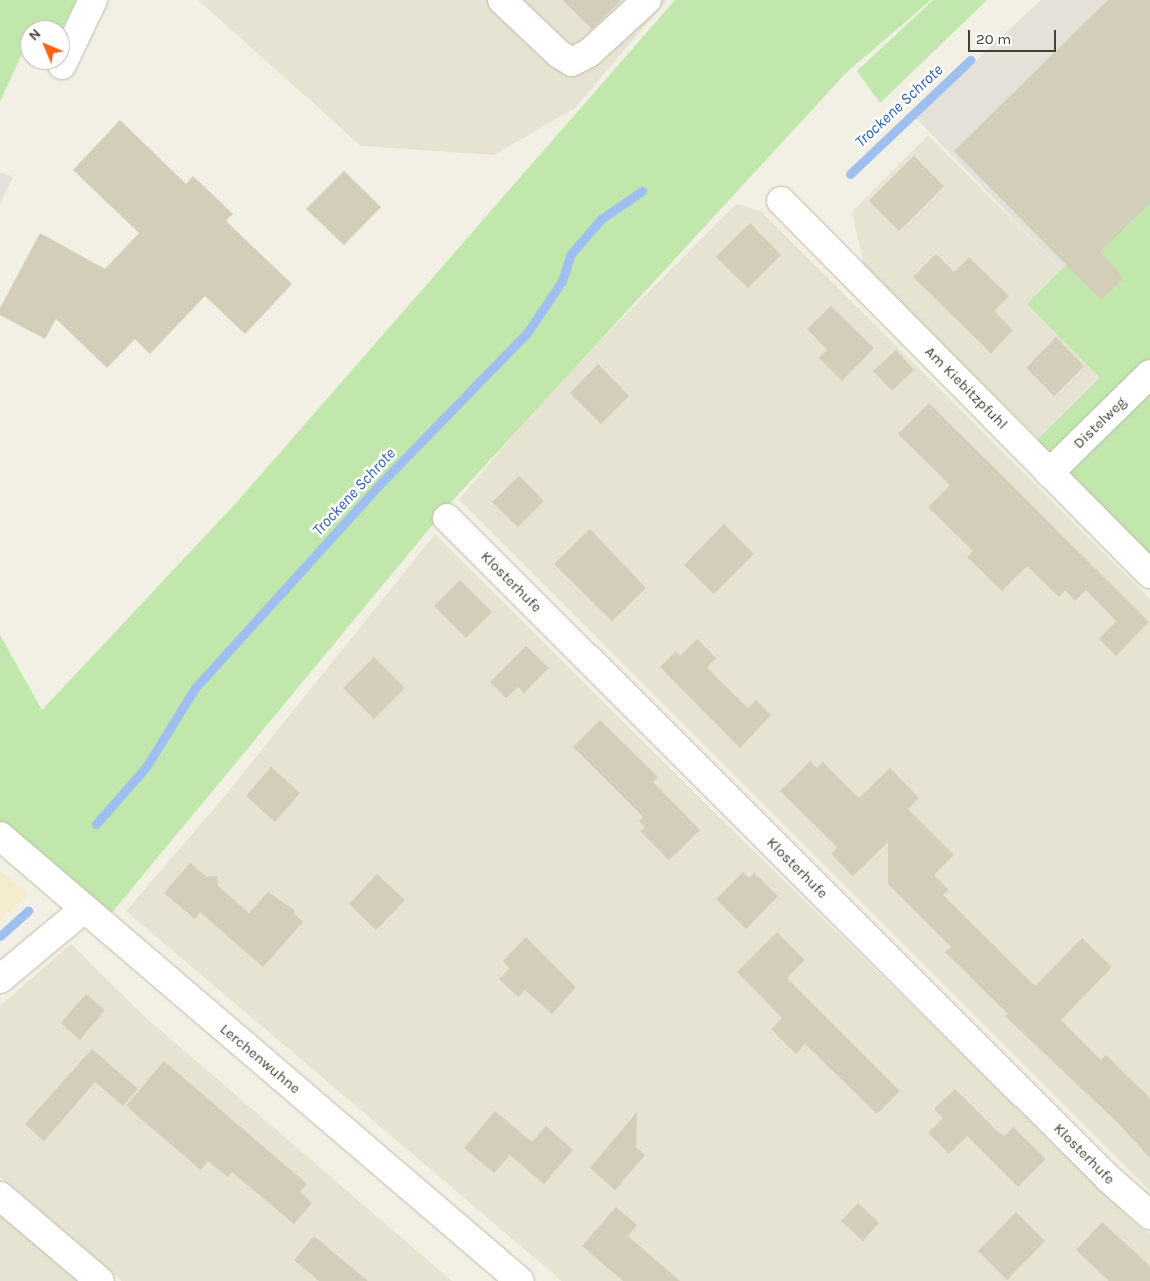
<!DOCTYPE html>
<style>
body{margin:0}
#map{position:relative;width:1150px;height:1281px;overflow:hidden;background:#f2f0e4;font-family:Karla,sans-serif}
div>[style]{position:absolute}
.residential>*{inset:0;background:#e6e3d2}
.commercial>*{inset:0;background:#f5ecce}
.industrial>*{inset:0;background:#e4e1d9}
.green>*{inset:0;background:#c1e7ac}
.parking>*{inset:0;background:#e2e1dc}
.stream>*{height:9px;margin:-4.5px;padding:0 4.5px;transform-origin:4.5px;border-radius:4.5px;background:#9fbff0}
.building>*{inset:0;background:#d3ceb9}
.roads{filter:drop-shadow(0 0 1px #bdbaa7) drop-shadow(0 0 1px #bdbaa7)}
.minor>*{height:28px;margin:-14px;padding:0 14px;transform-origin:14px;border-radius:14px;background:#fff}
span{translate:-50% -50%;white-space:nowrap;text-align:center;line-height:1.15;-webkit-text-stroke:5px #fff;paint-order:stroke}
.street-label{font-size:15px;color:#444134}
.water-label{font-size:16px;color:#2e60af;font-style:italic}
.north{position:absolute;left:20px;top:20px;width:50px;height:50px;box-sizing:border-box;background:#fff;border:1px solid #b4b3ae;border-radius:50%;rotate:315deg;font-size:14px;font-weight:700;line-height:20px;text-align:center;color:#444134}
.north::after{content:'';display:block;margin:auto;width:18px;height:22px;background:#fa6213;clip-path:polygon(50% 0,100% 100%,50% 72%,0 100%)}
.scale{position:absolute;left:968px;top:30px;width:88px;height:22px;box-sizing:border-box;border:2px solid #444134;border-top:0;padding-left:6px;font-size:15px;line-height:18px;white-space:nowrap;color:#444134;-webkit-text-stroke:4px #fff;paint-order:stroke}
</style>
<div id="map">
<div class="residential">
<i style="clip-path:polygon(198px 0,667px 0,575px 108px,494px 155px,361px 146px)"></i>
<i style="clip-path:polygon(928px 135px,1073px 281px,1122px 378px,1049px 449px,865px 270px,852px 212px)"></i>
<i style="clip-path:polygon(736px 204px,761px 211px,1150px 599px,1150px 1191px,459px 500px,548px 393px)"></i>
<i style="clip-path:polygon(435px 534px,718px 816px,1139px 1227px,1150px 1234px,1150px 1281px,562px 1281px,126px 911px,224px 797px)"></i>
<i style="clip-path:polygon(71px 944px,146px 1018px,452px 1281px,122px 1281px,0 1177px,0 1006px)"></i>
<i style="clip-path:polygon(0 1211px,81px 1281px,0 1281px)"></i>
</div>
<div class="commercial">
<i style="clip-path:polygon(0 871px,29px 894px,0 920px)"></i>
</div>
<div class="industrial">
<i style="clip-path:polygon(1041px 0,1150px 0,1073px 281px,915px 117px)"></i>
</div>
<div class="green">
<i style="clip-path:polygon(0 0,76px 0,60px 33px,60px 30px,30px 30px,30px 44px,27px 43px,0 102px)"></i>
<i style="clip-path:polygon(675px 0,931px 0,846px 73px,454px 499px,110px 915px,0 822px,0 635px,42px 710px,236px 503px)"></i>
<i style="clip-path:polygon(933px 0,987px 0,880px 103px,857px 71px)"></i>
<i style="clip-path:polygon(1150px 183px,1150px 576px,1027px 450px,1100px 378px,1027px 304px)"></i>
</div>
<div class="parking">
<i style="clip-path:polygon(0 172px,13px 177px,0 204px)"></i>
</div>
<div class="stream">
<i style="left:850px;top:174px;width:166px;rotate:-43.5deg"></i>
<i style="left:96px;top:824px;width:76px;rotate:-48.7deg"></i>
<i style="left:146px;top:767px;width:93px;rotate:-58.2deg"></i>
<i style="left:195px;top:688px;width:274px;rotate:-47.8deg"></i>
<i style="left:379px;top:485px;width:212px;rotate:-45.8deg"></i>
<i style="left:527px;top:333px;width:63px;rotate:-56.1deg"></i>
<i style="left:562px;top:281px;width:28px;rotate:-72deg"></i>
<i style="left:571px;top:254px;width:46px;rotate:-49.4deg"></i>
<i style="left:601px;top:219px;width:50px;rotate:-34.3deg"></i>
<i style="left:0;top:936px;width:38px;rotate:-42deg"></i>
</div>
<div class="building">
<i style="clip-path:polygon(562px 0,621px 0,592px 29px)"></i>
<i style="clip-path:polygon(1108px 0,1150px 0,1150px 203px,1100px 252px,1124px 278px,1101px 300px,954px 151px)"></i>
<i style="clip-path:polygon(120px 120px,186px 184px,193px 176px,233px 214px,226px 221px,292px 284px,245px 334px,205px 296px,150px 354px,135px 339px,107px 368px,56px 319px,45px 339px,0 315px,0 308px,40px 233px,105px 269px,139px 233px,73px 170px)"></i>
<i style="clip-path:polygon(914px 156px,944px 186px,899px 231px,869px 201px)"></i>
<i style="clip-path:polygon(344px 171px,381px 207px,344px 245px,306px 209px)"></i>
<i style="clip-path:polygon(750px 223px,781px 255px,748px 288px,716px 257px)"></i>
<i style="clip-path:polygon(936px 254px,954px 272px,969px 257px,1009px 296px,994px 311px,1013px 330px,991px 353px,913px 277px)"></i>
<i style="clip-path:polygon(831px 306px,874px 348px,842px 381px,819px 358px,827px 350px,807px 329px)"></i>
<i style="clip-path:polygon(1056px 337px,1084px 366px,1054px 396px,1026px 368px)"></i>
<i style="clip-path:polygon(896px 350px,914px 370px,892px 391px,873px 371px)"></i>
<i style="clip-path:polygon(598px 364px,629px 396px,601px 424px,570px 393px)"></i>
<i style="clip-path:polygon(929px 403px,1149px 622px,1116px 656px,1099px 639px,1116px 621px,1086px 590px,1075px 601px,1065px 590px,1059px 597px,1027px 566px,1002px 591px,967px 557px,973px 551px,928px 507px,950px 485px,898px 434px)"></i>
<i style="clip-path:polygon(519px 476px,544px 501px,518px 527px,492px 502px)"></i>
<i style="clip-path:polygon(724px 524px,754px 554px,714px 594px,684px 565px)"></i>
<i style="clip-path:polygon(590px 529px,646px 588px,612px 621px,554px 564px)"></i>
<i style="clip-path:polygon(460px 580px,492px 612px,466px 638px,434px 606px)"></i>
<i style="clip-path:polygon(697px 639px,716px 658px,707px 668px,748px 708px,756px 700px,771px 715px,740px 748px,660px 667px,676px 651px,680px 656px)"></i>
<i style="clip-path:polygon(526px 646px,549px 668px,524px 693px,518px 687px,506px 698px,490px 682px)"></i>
<i style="clip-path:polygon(374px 657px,405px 688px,374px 719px,343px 688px)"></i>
<i style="clip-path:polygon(600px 720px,658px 777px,653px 782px,700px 830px,669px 860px,640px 831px,645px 827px,639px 821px,643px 817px,573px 747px)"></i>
<i style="clip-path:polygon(810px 761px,817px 768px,823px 762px,859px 798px,890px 768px,919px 798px,908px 809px,954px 855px,934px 875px,949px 890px,943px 895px,1035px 986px,1082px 938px,1112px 967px,1061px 1020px,1101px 1060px,1106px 1055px,1150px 1098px,1150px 1158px,1119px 1124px,1005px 1016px,1008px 1014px,945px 952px,951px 947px,888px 884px,888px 842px,853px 876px,831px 854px,837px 847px,780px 791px)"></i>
<i style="clip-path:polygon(271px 767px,300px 793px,275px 822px,246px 796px)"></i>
<i style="clip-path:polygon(190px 863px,207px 877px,217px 876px,218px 886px,249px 913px,268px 892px,294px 910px,294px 914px,303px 922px,263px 967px,200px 912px,195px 919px,164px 893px)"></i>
<i style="clip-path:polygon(743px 872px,749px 878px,754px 873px,778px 896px,746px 929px,716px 899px)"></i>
<i style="clip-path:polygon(377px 874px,405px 900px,376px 930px,349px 904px)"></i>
<i style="clip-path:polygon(777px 932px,805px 960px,787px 978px,900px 1091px,877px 1114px,805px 1044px,796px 1054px,771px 1029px,782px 1018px,737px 972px)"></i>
<i style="clip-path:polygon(526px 937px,576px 987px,552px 1014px,525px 990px,518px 997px,499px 979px,510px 968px,503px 961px)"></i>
<i style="clip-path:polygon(86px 994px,105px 1010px,80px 1040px,61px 1023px)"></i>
<i style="clip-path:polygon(92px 1049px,138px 1089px,123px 1106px,95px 1082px,44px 1141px,25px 1124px)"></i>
<i style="clip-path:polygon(164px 1061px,307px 1184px,300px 1192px,312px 1203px,294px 1224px,232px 1172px,228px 1177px,208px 1161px,201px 1170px,126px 1106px)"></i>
<i style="clip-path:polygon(955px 1089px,996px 1130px,1004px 1136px,1013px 1127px,1046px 1159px,1018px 1187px,967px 1136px,949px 1154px,928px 1133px,943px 1118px,934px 1109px)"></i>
<i style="clip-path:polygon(495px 1111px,532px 1142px,546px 1126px,573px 1150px,544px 1184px,510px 1155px,494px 1173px,464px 1148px)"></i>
<i style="clip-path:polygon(637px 1112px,636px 1147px,645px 1155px,615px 1190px,590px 1168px)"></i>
<i style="clip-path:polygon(858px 1203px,879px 1223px,863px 1241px,841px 1221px)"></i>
<i style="clip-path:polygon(616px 1207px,637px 1225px,628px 1236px,680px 1281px,623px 1281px,582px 1246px)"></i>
<i style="clip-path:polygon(1016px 1212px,1045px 1241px,1007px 1280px,978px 1251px)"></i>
<i style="clip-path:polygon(1102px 1222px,1150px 1266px,1150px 1281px,1109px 1281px,1076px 1250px)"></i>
<i style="clip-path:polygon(314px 1236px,368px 1281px,319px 1281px,294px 1260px)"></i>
</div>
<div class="roads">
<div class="minor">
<i style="left:502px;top:0;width:79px;rotate:43.5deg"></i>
<i style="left:559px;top:54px;width:15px;rotate:32deg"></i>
<i style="left:572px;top:62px;width:19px;rotate:-28deg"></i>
<i style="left:589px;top:53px;width:79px;rotate:-42.4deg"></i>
<i style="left:62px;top:65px;width:72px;rotate:-64.5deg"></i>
<i style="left:781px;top:201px;width:525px;rotate:45.31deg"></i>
<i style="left:1049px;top:473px;width:141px;rotate:-44.4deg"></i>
<i style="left:447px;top:518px;width:936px;rotate:44.96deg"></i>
<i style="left:1109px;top:1179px;width:55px;rotate:41.3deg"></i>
<i style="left:0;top:836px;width:684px;rotate:40.56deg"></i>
<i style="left:0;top:979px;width:109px;rotate:-39.8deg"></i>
<i style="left:0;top:1196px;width:131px;rotate:40.4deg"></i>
</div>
</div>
<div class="street-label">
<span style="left:966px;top:388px;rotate:45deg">Am Kiebitzpfuhl</span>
<span style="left:1100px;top:423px;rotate:-44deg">Distelweg</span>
<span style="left:511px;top:582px;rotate:45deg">Klosterhufe</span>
<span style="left:797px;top:868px;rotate:45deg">Klosterhufe</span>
<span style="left:260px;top:1059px;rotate:40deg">Lerchenwuhne</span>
<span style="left:1084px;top:1154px;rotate:45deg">Klosterhufe</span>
</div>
<div class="water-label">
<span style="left:899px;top:106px;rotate:-43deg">Trockene Schrote</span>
<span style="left:354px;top:492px;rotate:-47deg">Trockene Schrote</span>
</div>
<div class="north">N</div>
<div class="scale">20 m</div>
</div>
